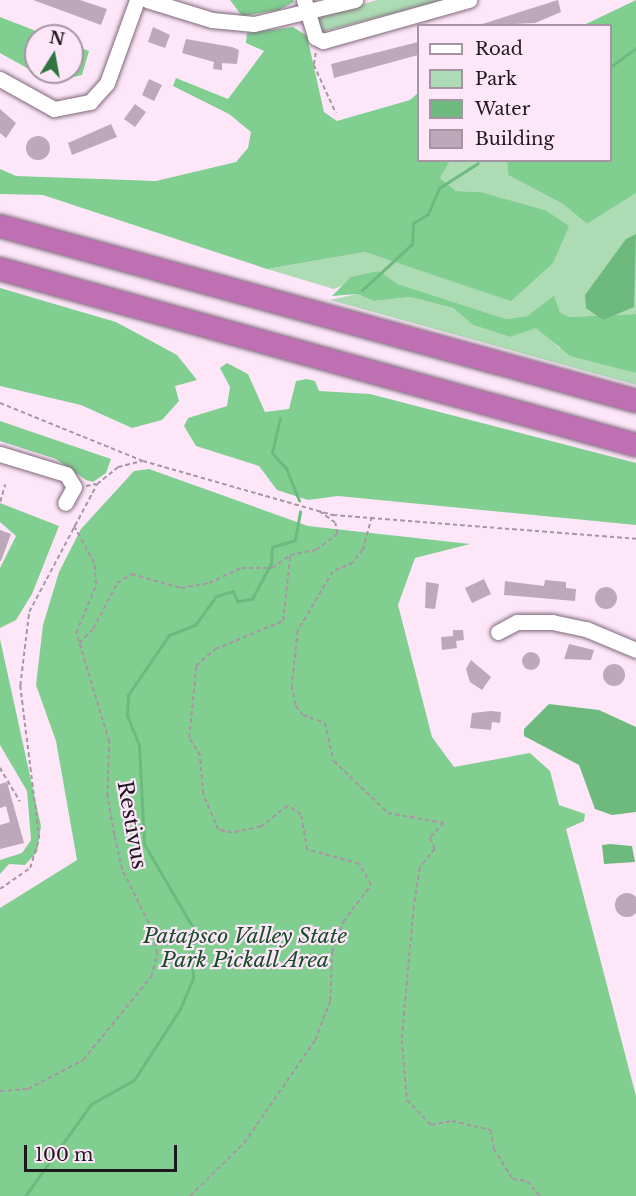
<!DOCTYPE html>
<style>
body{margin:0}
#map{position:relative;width:636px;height:1196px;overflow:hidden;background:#fee6f9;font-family:"Libre Baskerville",serif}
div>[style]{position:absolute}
.green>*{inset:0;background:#addbb4}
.forest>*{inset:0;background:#81ce91}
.water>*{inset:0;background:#6eba7e}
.stream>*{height:3px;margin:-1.5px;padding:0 1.5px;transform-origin:1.5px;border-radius:1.5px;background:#6eba7e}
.building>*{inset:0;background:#bda7b8}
.round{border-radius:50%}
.path>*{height:1.5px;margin-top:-0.75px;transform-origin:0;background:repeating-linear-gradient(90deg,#a795a4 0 4.5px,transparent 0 7.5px)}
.roads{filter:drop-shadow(0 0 2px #7c6879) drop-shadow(0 0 2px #7c6879)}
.minor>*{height:15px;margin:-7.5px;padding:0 7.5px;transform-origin:7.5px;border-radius:7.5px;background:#fff}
.highway>*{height:22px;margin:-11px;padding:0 11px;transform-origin:11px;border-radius:11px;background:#be70b3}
span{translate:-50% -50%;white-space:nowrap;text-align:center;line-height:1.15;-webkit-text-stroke:4.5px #fee6f9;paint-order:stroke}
.street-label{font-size:21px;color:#20181f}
.park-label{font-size:21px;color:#174e27;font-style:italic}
.legend{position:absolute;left:417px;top:24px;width:195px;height:138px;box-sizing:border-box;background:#fee6f9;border:2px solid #a594a2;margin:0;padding:8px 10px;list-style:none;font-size:18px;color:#20181f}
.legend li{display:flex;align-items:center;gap:12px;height:30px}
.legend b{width:30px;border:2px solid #a594a2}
.north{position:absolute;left:24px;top:24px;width:60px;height:60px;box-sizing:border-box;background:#fee6f9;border:2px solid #a594a2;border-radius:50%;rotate:11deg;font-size:16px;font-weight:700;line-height:24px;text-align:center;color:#20181f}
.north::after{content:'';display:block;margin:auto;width:21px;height:27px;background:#307643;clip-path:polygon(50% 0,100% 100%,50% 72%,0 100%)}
.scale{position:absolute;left:24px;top:1145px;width:153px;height:27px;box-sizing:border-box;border:3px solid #20181f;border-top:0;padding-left:8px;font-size:18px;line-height:21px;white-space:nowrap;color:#20181f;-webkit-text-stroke:4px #fee6f9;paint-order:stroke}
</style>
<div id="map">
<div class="green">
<i style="clip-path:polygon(377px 0,444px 0,321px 32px,317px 22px,323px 16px)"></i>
<i style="clip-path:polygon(450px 161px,507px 161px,508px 175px,563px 204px,587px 224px,636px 193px,636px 314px,569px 317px,560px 312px,554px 297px,527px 316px,506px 319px,398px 284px,379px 271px,334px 289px,267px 269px,365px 252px,511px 300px,545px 210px,481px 192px,456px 191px,440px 178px)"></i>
<i style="clip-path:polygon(357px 294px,374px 301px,410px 297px,453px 308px,473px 325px,510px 337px,537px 327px,559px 348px,636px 373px,636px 385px,330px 300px)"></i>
</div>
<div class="forest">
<i style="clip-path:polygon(230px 0,293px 0,294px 2px,279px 10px,242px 16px)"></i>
<i style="clip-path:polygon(636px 0,636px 193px,587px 224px,563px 204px,508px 175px,507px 161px,610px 160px,610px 26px,584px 25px)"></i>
<i style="clip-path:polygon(0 17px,49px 36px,36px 36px,36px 72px,72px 72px,72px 45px,89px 51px,82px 75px,52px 82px,0 53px)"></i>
<i style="clip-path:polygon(293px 27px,307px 36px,324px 112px,337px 121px,410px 100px,418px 93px,418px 160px,450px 161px,440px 178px,456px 191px,481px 192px,545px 210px,569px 226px,553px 263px,511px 301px,365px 252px,267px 269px,43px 195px,0 194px,0 169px,16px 176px,156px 181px,236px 162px,248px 148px,251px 132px,229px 114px,173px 86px,176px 78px,228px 99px,264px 51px,246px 43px,247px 33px)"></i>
<i style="clip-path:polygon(379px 271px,398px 284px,506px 319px,527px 316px,554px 296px,560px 312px,569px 317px,636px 314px,636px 373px,570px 356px,536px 328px,510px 337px,473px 325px,453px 308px,410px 297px,374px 301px,357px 294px,332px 296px,351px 277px)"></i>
<i style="clip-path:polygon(0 288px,116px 322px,177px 355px,197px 380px,175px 386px,179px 401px,162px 420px,132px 428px,81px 405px,0 386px)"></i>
<i style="clip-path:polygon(227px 363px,248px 374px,265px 412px,289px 409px,296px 381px,307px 379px,315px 381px,319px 391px,370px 394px,636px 463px,636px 525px,338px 496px,308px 500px,277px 490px,259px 466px,196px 446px,184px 426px,188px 418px,227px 406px,230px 387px,220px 368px)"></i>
<i style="clip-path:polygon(0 421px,111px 459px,106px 473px,93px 482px,86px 480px,56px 459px,0 441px)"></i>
<i style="clip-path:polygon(149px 469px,308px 526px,470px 544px,415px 558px,398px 605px,432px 737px,454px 767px,530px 753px,550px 771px,559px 805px,585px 814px,584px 821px,566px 829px,636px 1096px,636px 1196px,0 1196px,0 908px,77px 860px,56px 741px,36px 685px,43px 625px,59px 572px,81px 529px,134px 471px)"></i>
<i style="clip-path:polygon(0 503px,59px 526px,32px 594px,16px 620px,0 628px,0 568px,16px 536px,0 522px)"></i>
<i style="clip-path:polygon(0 639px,41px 826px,37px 852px,25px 865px,9px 864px,0 874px,0 860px,22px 853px,31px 840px,27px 791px,0 745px)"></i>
</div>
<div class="water">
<i style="clip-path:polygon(636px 234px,634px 307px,603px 320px,586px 308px,585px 295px,626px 239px)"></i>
<i style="clip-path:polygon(549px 704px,599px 710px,636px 727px,636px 812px,612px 815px,595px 809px,579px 765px,524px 736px,524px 729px)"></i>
<i style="clip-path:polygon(610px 844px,632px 846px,635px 862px,604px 864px,602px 845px)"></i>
</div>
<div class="stream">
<i style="left:610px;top:67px;width:32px;rotate:-36deg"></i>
<i style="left:362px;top:290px;width:68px;rotate:-42.6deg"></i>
<i style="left:412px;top:244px;width:21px;rotate:-87deg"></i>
<i style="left:413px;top:223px;width:17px;rotate:-31deg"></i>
<i style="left:428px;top:214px;width:28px;rotate:-67deg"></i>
<i style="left:439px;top:188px;width:46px;rotate:-32.7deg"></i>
<i style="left:280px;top:418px;width:36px;rotate:103deg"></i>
<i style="left:272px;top:453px;width:21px;rotate:47deg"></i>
<i style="left:286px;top:468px;width:35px;rotate:68deg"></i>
<i style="left:25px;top:1196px;width:113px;rotate:-54.3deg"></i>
<i style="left:91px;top:1104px;width:49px;rotate:-29.2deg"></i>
<i style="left:134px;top:1080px;width:85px;rotate:-57.1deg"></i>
<i style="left:180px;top:1009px;width:34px;rotate:-67deg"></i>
<i style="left:193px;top:978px;width:52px;rotate:-91.1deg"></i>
<i style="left:192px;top:926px;width:95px;rotate:-120.3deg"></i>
<i style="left:144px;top:844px;width:99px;rotate:-92.9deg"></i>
<i style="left:139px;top:745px;width:31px;rotate:-112deg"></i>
<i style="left:127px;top:716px;width:21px;rotate:-87deg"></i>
<i style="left:128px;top:695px;width:73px;rotate:-55.7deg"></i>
<i style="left:169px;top:635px;width:28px;rotate:-21deg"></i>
<i style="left:195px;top:625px;width:36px;rotate:-54deg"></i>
<i style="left:216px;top:596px;width:18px;rotate:-16deg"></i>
<i style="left:233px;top:591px;width:11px;rotate:68deg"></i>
<i style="left:237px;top:601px;width:15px;rotate:-8deg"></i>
<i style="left:252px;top:599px;width:40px;rotate:-62deg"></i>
<i style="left:271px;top:564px;width:17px;rotate:-87deg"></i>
<i style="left:272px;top:547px;width:24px;rotate:-17deg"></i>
<i style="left:295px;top:540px;width:29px;rotate:-80deg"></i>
</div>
<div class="building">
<i style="clip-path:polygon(33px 0,80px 0,107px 9px,101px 25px)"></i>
<i style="clip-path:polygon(558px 0,561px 12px,535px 23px,476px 26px)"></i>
<i style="clip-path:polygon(153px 27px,170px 35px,165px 48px,148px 42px)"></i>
<i style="clip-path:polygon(186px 39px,232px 47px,239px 50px,237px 64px,222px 63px,222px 70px,213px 69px,214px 62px,182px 53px)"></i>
<i style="clip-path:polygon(418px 42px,418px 55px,334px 78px,331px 64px)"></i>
<i style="clip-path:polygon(149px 79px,162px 85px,154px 101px,142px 95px)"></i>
<i style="clip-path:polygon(135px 104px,146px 112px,135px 127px,124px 119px)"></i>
<i style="clip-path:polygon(0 109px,16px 123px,6px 138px,0 133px)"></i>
<i style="clip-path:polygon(111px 124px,117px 137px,72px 155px,68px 143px)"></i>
<i class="round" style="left:26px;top:136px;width:24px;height:24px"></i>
<i style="clip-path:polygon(0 530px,11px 534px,1px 561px,0 561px)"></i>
<i style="clip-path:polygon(484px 579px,491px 594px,472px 603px,465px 588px)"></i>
<i style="clip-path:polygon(545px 580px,566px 582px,566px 588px,576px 589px,575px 601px,504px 595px,505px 581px,544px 586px)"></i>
<i style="clip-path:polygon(426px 582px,439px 584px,435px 609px,425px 608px)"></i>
<i class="round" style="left:595px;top:587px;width:22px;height:22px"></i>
<i style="clip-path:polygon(453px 630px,463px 630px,464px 640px,456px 641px,457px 648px,442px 650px,441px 637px,453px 636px)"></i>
<i style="clip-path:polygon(569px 644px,594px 650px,591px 660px,564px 659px)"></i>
<i class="round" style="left:522px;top:652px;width:18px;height:18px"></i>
<i style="clip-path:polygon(471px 660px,491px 677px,482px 690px,470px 682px,466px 669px)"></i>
<i class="round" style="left:603px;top:664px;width:22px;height:22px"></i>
<i style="clip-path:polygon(491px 711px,501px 712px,500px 723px,492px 722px,491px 730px,470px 728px,472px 713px)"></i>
<i style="clip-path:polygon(7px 782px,24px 843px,0 849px,0 825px,10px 822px,6px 806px,0 808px,0 784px)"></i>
<i class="round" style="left:615px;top:893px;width:24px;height:24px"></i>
</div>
<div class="path">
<i style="left:316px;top:53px;width:12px;rotate:99deg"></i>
<i style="left:314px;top:65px;width:53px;rotate:65.4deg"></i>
<i style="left:0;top:403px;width:154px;rotate:22.1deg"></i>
<i style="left:143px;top:461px;width:198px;rotate:15.9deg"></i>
<i style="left:333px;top:515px;width:304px;rotate:4.5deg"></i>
<i style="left:86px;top:486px;width:10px;rotate:-11deg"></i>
<i style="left:0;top:502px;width:18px;rotate:-74deg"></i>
<i style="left:372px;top:517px;width:34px;rotate:105deg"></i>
<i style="left:363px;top:550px;width:16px;rotate:128deg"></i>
<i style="left:353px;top:563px;width:22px;rotate:156deg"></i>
<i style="left:333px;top:572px;width:69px;rotate:120.7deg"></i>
<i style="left:298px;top:631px;width:55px;rotate:96.2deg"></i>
<i style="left:292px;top:686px;width:20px;rotate:79deg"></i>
<i style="left:296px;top:706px;width:11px;rotate:52deg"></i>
<i style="left:303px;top:715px;width:23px;rotate:20deg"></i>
<i style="left:325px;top:723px;width:39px;rotate:77deg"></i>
<i style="left:334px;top:761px;width:75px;rotate:43.9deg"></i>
<i style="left:388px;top:813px;width:57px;rotate:10.1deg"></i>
<i style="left:444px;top:823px;width:21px;rotate:133deg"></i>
<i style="left:430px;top:838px;width:12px;rotate:66deg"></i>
<i style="left:435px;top:849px;width:24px;rotate:128deg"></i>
<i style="left:420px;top:868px;width:39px;rotate:99deg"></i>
<i style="left:414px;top:907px;width:134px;rotate:95.2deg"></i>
<i style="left:402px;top:1040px;width:60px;rotate:85.2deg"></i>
<i style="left:407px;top:1100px;width:35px;rotate:46deg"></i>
<i style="left:431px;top:1125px;width:21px;rotate:-11deg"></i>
<i style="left:452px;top:1121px;width:40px;rotate:13deg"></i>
<i style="left:491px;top:1130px;width:19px;rotate:81deg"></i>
<i style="left:494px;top:1149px;width:36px;rotate:58deg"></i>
<i style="left:513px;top:1179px;width:14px;rotate:8deg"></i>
<i style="left:527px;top:1181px;width:20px;rotate:49deg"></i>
<i style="left:79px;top:643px;width:20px;rotate:-45deg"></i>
<i style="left:93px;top:629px;width:52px;rotate:-62.4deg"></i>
<i style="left:117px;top:583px;width:17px;rotate:-31deg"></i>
<i style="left:132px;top:574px;width:51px;rotate:15.9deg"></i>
<i style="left:181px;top:588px;width:28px;rotate:-10deg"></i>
<i style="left:209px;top:583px;width:35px;rotate:-25deg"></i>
<i style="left:241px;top:568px;width:31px"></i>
<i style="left:272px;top:568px;width:21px;rotate:-35deg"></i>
<i style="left:0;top:768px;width:39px;rotate:59deg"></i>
<i style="left:0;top:889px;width:37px;rotate:-35deg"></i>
<i style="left:30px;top:868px;width:30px;rotate:-73deg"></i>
<i style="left:39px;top:839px;width:154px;rotate:-97.1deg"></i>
<i style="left:20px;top:686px;width:75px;rotate:-83.1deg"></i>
<i style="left:29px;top:612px;width:145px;rotate:-62deg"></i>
<i style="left:97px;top:484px;width:27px;rotate:-39deg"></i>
<i style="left:118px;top:467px;width:25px;rotate:-14deg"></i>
<i style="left:0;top:1091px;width:28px;rotate:-4deg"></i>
<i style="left:28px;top:1089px;width:62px;rotate:-27.8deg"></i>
<i style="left:83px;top:1060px;width:107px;rotate:-50.7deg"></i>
<i style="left:151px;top:977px;width:24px;rotate:-75deg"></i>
<i style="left:157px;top:954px;width:25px;rotate:-102deg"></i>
<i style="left:152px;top:930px;width:67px;rotate:-116.6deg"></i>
<i style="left:122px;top:870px;width:36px;rotate:-103deg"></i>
<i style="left:114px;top:835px;width:39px;rotate:-100deg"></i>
<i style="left:107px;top:797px;width:55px;rotate:-87.9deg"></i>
<i style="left:109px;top:742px;width:114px;rotate:-106.8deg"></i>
<i style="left:76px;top:633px;width:52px;rotate:-67.4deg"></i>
<i style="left:96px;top:585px;width:22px;rotate:-95deg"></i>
<i style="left:94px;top:563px;width:43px;rotate:-118.9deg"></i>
<i style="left:190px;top:1196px;width:76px;rotate:-44.5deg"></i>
<i style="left:244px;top:1143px;width:125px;rotate:-55.4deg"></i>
<i style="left:315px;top:1040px;width:42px;rotate:-69deg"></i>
<i style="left:330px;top:1001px;width:49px;rotate:-87.7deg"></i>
<i style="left:332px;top:952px;width:32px;rotate:-70deg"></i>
<i style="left:343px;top:922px;width:46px;rotate:-52.9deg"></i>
<i style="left:371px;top:885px;width:24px;rotate:-120deg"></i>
<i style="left:359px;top:864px;width:54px;rotate:-164.9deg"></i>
<i style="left:307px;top:850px;width:36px;rotate:-100deg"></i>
<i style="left:301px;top:815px;width:16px;rotate:-145deg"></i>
<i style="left:288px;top:806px;width:34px;rotate:142deg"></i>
<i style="left:261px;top:827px;width:30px;rotate:168deg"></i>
<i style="left:232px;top:833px;width:14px;rotate:-168deg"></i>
<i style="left:218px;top:830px;width:39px;rotate:-113deg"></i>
<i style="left:203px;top:794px;width:38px;rotate:-95deg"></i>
<i style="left:200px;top:756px;width:21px;rotate:-121deg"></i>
<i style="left:189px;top:738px;width:72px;rotate:-84.4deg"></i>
<i style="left:196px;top:666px;width:25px;rotate:-42deg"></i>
<i style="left:215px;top:649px;width:74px;rotate:-22.4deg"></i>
<i style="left:283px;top:621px;width:66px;rotate:-83.9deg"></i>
<i style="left:290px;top:555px;width:26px;rotate:-11deg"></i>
<i style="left:316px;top:550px;width:26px;rotate:-37deg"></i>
<i style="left:337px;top:534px;width:11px;rotate:-100deg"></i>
<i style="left:335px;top:523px;width:19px;rotate:-144deg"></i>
</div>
<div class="roads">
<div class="minor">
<i style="left:147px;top:0;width:68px;rotate:17.1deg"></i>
<i style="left:212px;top:20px;width:42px;rotate:5.4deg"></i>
<i style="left:254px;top:24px;width:104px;rotate:-13.4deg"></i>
<i style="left:304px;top:0;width:39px;rotate:73deg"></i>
<i style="left:315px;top:37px;width:9px;rotate:27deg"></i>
<i style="left:323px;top:41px;width:152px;rotate:-15.7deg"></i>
<i style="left:0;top:79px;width:62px;rotate:29.1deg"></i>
<i style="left:54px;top:109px;width:37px;rotate:-11deg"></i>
<i style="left:90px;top:102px;width:25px;rotate:-48deg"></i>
<i style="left:107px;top:83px;width:88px;rotate:-70.1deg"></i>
<i style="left:0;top:454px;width:69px;rotate:16.9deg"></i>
<i style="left:66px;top:474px;width:15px;rotate:58deg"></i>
<i style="left:74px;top:487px;width:18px;rotate:119deg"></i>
<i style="left:498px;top:632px;width:21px;rotate:-28deg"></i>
<i style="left:517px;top:622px;width:35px"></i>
<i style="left:552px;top:622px;width:35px;rotate:12deg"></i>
<i style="left:586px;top:629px;width:54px;rotate:22.8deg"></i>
</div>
<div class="highway">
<i style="left:0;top:226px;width:660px;rotate:15.38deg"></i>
<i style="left:0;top:269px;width:660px;rotate:15.47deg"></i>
</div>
</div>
<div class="street-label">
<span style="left:132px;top:825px;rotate:80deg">Restivus</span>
</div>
<div class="park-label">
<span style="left:245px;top:948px">Patapsco Valley State<br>Park Pickall Area</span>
</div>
<ul class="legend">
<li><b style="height:8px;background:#fff"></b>Road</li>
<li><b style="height:16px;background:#addbb4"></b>Park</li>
<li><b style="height:16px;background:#6eba7e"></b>Water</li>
<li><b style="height:16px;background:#bda7b8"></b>Building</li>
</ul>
<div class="north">N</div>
<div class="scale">100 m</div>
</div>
